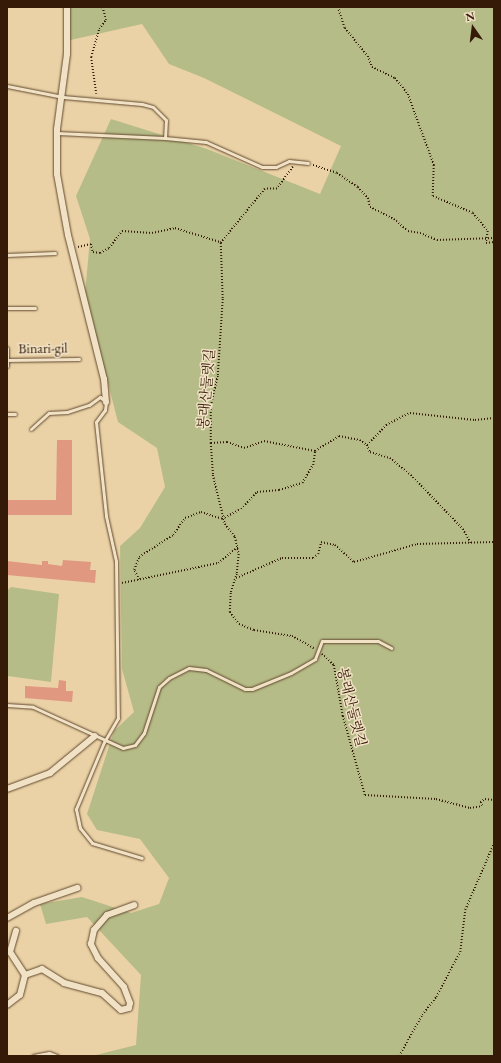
<!DOCTYPE html>
<meta charset="utf-8">
<style>
body{margin:0}
#map{position:relative;width:501px;height:1063px;overflow:hidden;background:#ead2a6;font-family:"EB Garamond","Noto Serif KR",serif}
div>[style]{position:absolute}
.green>*{inset:0;background:#b6bc87}
.building>*{inset:0;background:#e09881}
.path>*{height:1.5px;margin-top:-0.75px;transform-origin:0;background:repeating-linear-gradient(90deg,#341a07 0 1px,transparent 0 3px)}
.roads{filter:drop-shadow(0 0 1px #62482f) drop-shadow(0 0 1px #62482f)}
.service>*{height:3px;margin:-1.5px;padding:0 1.5px;transform-origin:1.5px;border-radius:1.5px;background:#f1e2c5}
.minor>*{height:6px;margin:-3px;padding:0 3px;transform-origin:3px;border-radius:3px;background:#f1e2c5}
span{translate:-50% -50%;white-space:nowrap;text-align:center;line-height:1.15;-webkit-text-stroke:3px #f1e2c5;paint-order:stroke}
.street-label{font-size:14px;color:#341a07}
.frame{position:absolute;inset:0;border:8px solid #341a07;pointer-events:none}
.north{position:absolute;left:453px;top:8px;width:40px;height:40px;-webkit-text-stroke:3px #f1e2c5;paint-order:stroke;rotate:346deg;font-size:11px;font-weight:700;line-height:16px;text-align:center;color:#341a07}
.north::after{content:'';display:block;margin:auto;width:14px;height:18px;background:#341a07;clip-path:polygon(50% 0,100% 100%,50% 72%,0 100%)}
</style>
<div id="map">
<div class="green">
<i style="clip-path:polygon(70px 7px,494px 7px,494px 1056px,92px 1056px,136px 1045px,141px 975px,87px 917px,46px 924px,40px 904px,82px 897px,131px 913px,159px 904px,169px 878px,140px 839px,97px 830px,87px 814px,114px 731px,134px 712px,122px 669px,120px 546px,140px 528px,165px 487px,157px 448px,118px 422px,103px 364px,84px 305px,90px 239px,76px 196px,111px 119px,207px 149px,320px 194px,341px 146px,204px 78px,169px 64px,142px 24px,66px 41px)"></i>
<i style="clip-path:polygon(11px 587px,59px 594px,51px 682px,8px 676px,7px 591px)"></i>
</div>
<div class="building">
<i style="clip-path:polygon(57px 440px,72px 440px,72px 515px,7px 515px,7px 500px,56px 500px)"></i>
<i style="clip-path:polygon(63px 560px,91px 562px,90px 570px,96px 570px,95px 583px,7px 575px,7px 561px,42px 565px,42px 561px,48px 561px,48px 564px,62px 566px)"></i>
<i style="clip-path:polygon(59px 680px,66px 681px,66px 691px,73px 691px,72px 702px,25px 698px,25px 686px,58px 688px)"></i>
</div>
<div class="path">
<i style="left:338px;top:7px;width:22px;rotate:72deg"></i>
<i style="left:345px;top:28px;width:36px;rotate:51deg"></i>
<i style="left:368px;top:56px;width:12px;rotate:70deg"></i>
<i style="left:372px;top:67px;width:25px;rotate:26deg"></i>
<i style="left:395px;top:78px;width:21px;rotate:51deg"></i>
<i style="left:408px;top:94px;width:76px;rotate:69.9deg"></i>
<i style="left:434px;top:165px;width:31px;rotate:92deg"></i>
<i style="left:433px;top:196px;width:43px;rotate:23deg"></i>
<i style="left:473px;top:213px;width:23px;rotate:50deg"></i>
<i style="left:488px;top:231px;width:12px;rotate:99deg"></i>
<i style="left:486px;top:243px;width:8px;rotate:-7deg"></i>
<i style="left:96px;top:94px;width:37px;rotate:-98deg"></i>
<i style="left:91px;top:57px;width:29px;rotate:-74deg"></i>
<i style="left:99px;top:29px;width:11px;rotate:-52deg"></i>
<i style="left:106px;top:20px;width:14px;rotate:-107deg"></i>
<i style="left:313px;top:165px;width:25px;rotate:18deg"></i>
<i style="left:337px;top:173px;width:25px;rotate:34deg"></i>
<i style="left:358px;top:187px;width:15px;rotate:48deg"></i>
<i style="left:368px;top:198px;width:9px;rotate:77deg"></i>
<i style="left:370px;top:207px;width:27px;rotate:27deg"></i>
<i style="left:394px;top:219px;width:18px;rotate:41deg"></i>
<i style="left:408px;top:231px;width:12px;rotate:9deg"></i>
<i style="left:420px;top:233px;width:18px;rotate:22deg"></i>
<i style="left:437px;top:240px;width:57px;rotate:-2deg"></i>
<i style="left:293px;top:167px;width:27px;rotate:126deg"></i>
<i style="left:277px;top:189px;width:12px;rotate:180deg"></i>
<i style="left:265px;top:189px;width:70px;rotate:129.2deg"></i>
<i style="left:221px;top:243px;width:56px;rotate:88deg"></i>
<i style="left:223px;top:299px;width:77px;rotate:93.7deg"></i>
<i style="left:218px;top:376px;width:31px;rotate:103deg"></i>
<i style="left:211px;top:406px;width:37px;rotate:90deg"></i>
<i style="left:211px;top:443px;width:32px;rotate:86deg"></i>
<i style="left:213px;top:475px;width:50px;rotate:76.2deg"></i>
<i style="left:225px;top:524px;width:16px;rotate:52deg"></i>
<i style="left:235px;top:537px;width:17px;rotate:77deg"></i>
<i style="left:239px;top:554px;width:20px;rotate:96deg"></i>
<i style="left:237px;top:574px;width:20px;rotate:108deg"></i>
<i style="left:231px;top:593px;width:19px;rotate:93deg"></i>
<i style="left:230px;top:612px;width:15px;rotate:53deg"></i>
<i style="left:239px;top:624px;width:16px;rotate:22deg"></i>
<i style="left:254px;top:630px;width:38px;rotate:9deg"></i>
<i style="left:292px;top:636px;width:25px;rotate:29deg"></i>
<i style="left:78px;top:247px;width:13px;rotate:-13deg"></i>
<i style="left:91px;top:244px;width:8px;rotate:76deg"></i>
<i style="left:93px;top:252px;width:7px;rotate:8deg"></i>
<i style="left:100px;top:253px;width:10px;rotate:-29deg"></i>
<i style="left:109px;top:248px;width:21px;rotate:-53deg"></i>
<i style="left:122px;top:231px;width:30px;rotate:4deg"></i>
<i style="left:152px;top:233px;width:24px;rotate:-12deg"></i>
<i style="left:175px;top:228px;width:47px;rotate:17.3deg"></i>
<i style="left:211px;top:443px;width:16px;rotate:-4deg"></i>
<i style="left:227px;top:442px;width:18px;rotate:19deg"></i>
<i style="left:244px;top:448px;width:21px;rotate:-19deg"></i>
<i style="left:264px;top:441px;width:52px;rotate:11.1deg"></i>
<i style="left:315px;top:451px;width:28px;rotate:-32deg"></i>
<i style="left:339px;top:436px;width:21px;rotate:11deg"></i>
<i style="left:360px;top:440px;width:9px;rotate:36deg"></i>
<i style="left:367px;top:445px;width:8px;rotate:67deg"></i>
<i style="left:370px;top:452px;width:21px;rotate:17deg"></i>
<i style="left:390px;top:458px;width:27px;rotate:39deg"></i>
<i style="left:411px;top:475px;width:75px;rotate:46.1deg"></i>
<i style="left:463px;top:529px;width:16px;rotate:60deg"></i>
<i style="left:367px;top:445px;width:28px;rotate:-46deg"></i>
<i style="left:386px;top:425px;width:27px;rotate:-27deg"></i>
<i style="left:410px;top:413px;width:65px;rotate:6.1deg"></i>
<i style="left:475px;top:420px;width:19px;rotate:-6deg"></i>
<i style="left:236px;top:578px;width:50px;rotate:-23.5deg"></i>
<i style="left:282px;top:558px;width:31px"></i>
<i style="left:313px;top:558px;width:6px;rotate:-39deg"></i>
<i style="left:318px;top:554px;width:12px;rotate:-76deg"></i>
<i style="left:321px;top:542px;width:14px;rotate:12deg"></i>
<i style="left:335px;top:545px;width:25px;rotate:42deg"></i>
<i style="left:354px;top:562px;width:66px;rotate:-15.9deg"></i>
<i style="left:417px;top:544px;width:77px;rotate:-1.5deg"></i>
<i style="left:139px;top:580px;width:11px;rotate:-117deg"></i>
<i style="left:134px;top:570px;width:14px;rotate:-69deg"></i>
<i style="left:139px;top:557px;width:40px;rotate:-32.9deg"></i>
<i style="left:173px;top:535px;width:21px;rotate:-55deg"></i>
<i style="left:185px;top:518px;width:17px;rotate:-21deg"></i>
<i style="left:201px;top:512px;width:22px;rotate:18deg"></i>
<i style="left:222px;top:519px;width:21px;rotate:-28deg"></i>
<i style="left:241px;top:509px;width:23px;rotate:-47deg"></i>
<i style="left:257px;top:492px;width:22px;rotate:-5deg"></i>
<i style="left:279px;top:490px;width:24px;rotate:-17deg"></i>
<i style="left:302px;top:483px;width:21px;rotate:-59deg"></i>
<i style="left:313px;top:465px;width:14px;rotate:-82deg"></i>
<i style="left:122px;top:583px;width:98px;rotate:-11.8deg"></i>
<i style="left:218px;top:563px;width:26px;rotate:-39deg"></i>
<i style="left:322px;top:654px;width:16px;rotate:43deg"></i>
<i style="left:334px;top:665px;width:52px;rotate:80deg"></i>
<i style="left:343px;top:716px;width:82px;rotate:74.4deg"></i>
<i style="left:365px;top:795px;width:71px;rotate:3.2deg"></i>
<i style="left:436px;top:799px;width:35px;rotate:15deg"></i>
<i style="left:470px;top:808px;width:12px;rotate:-9deg"></i>
<i style="left:482px;top:806px;width:4px;rotate:-117deg"></i>
<i style="left:480px;top:802px;width:6px;rotate:-31deg"></i>
<i style="left:485px;top:799px;width:9px;rotate:6deg"></i>
<i style="left:399px;top:1056px;width:47px;rotate:-60.7deg"></i>
<i style="left:422px;top:1015px;width:23px;rotate:-52deg"></i>
<i style="left:436px;top:997px;width:51px;rotate:-61.9deg"></i>
<i style="left:460px;top:952px;width:42px;rotate:-83.2deg"></i>
<i style="left:465px;top:910px;width:73px;rotate:-66.6deg"></i>
</div>
<div class="roads">
<div class="service">
<i style="left:7px;top:86px;width:57px;rotate:11.1deg"></i>
<i style="left:63px;top:97px;width:79px;rotate:5.1deg"></i>
<i style="left:142px;top:104px;width:11px;rotate:15deg"></i>
<i style="left:153px;top:107px;width:18px;rotate:45deg"></i>
<i style="left:166px;top:120px;width:18px;rotate:93deg"></i>
<i style="left:165px;top:138px;width:108px;rotate:-177.3deg"></i>
<i style="left:165px;top:138px;width:41px;rotate:5.6deg"></i>
<i style="left:206px;top:142px;width:61px;rotate:24.1deg"></i>
<i style="left:262px;top:167px;width:14px"></i>
<i style="left:276px;top:167px;width:14px;rotate:-25deg"></i>
<i style="left:289px;top:161px;width:19px;rotate:6deg"></i>
<i style="left:7px;top:255px;width:48px;rotate:-2.4deg"></i>
<i style="left:7px;top:308px;width:28px"></i>
<i style="left:7px;top:348px;width:18px;rotate:90deg"></i>
<i style="left:7px;top:360px;width:72px;rotate:-0.8deg"></i>
<i style="left:7px;top:414px;width:8px"></i>
<i style="left:31px;top:429px;width:24px;rotate:-42deg"></i>
<i style="left:49px;top:413px;width:18px;rotate:-3deg"></i>
<i style="left:67px;top:412px;width:23px;rotate:-18deg"></i>
<i style="left:89px;top:405px;width:14px;rotate:-36deg"></i>
<i style="left:100px;top:397px;width:8px;rotate:40deg"></i>
<i style="left:106px;top:402px;width:8px;rotate:97deg"></i>
<i style="left:105px;top:410px;width:15px;rotate:127deg"></i>
<i style="left:96px;top:422px;width:95px;rotate:83.9deg"></i>
<i style="left:106px;top:516px;width:46px;rotate:77.5deg"></i>
<i style="left:116px;top:561px;width:157px;rotate:89.3deg"></i>
<i style="left:118px;top:718px;width:28px;rotate:120deg"></i>
<i style="left:104px;top:742px;width:73px;rotate:112.7deg"></i>
<i style="left:76px;top:809px;width:19px;rotate:78deg"></i>
<i style="left:80px;top:828px;width:19px;rotate:51deg"></i>
<i style="left:92px;top:843px;width:52px;rotate:16.7deg"></i>
<i style="left:7px;top:705px;width:26px;rotate:4deg"></i>
<i style="left:33px;top:707px;width:99px;rotate:24.5deg"></i>
<i style="left:123px;top:748px;width:12px;rotate:-14deg"></i>
<i style="left:135px;top:745px;width:15px;rotate:-53deg"></i>
<i style="left:144px;top:733px;width:48px;rotate:-71.9deg"></i>
<i style="left:159px;top:687px;width:13px;rotate:-42deg"></i>
<i style="left:169px;top:678px;width:22px;rotate:-27deg"></i>
<i style="left:189px;top:668px;width:17px;rotate:7deg"></i>
<i style="left:206px;top:670px;width:43px;rotate:26deg"></i>
<i style="left:245px;top:689px;width:7px"></i>
<i style="left:252px;top:689px;width:42px;rotate:-22.3deg"></i>
<i style="left:291px;top:673px;width:28px;rotate:-30deg"></i>
<i style="left:315px;top:659px;width:19px;rotate:-69deg"></i>
<i style="left:322px;top:641px;width:56px"></i>
<i style="left:378px;top:641px;width:15px;rotate:28deg"></i>
<i style="left:33px;top:1056px;width:16px;rotate:-11deg"></i>
<i style="left:49px;top:1053px;width:9px;rotate:21deg"></i>
</div>
<div class="minor">
<i style="left:67px;top:7px;width:47px;rotate:90deg"></i>
<i style="left:67px;top:54px;width:76px;rotate:97.6deg"></i>
<i style="left:57px;top:129px;width:45px;rotate:90deg"></i>
<i style="left:57px;top:174px;width:62px;rotate:79.8deg"></i>
<i style="left:68px;top:235px;width:148px;rotate:76deg"></i>
<i style="left:104px;top:379px;width:23px;rotate:85deg"></i>
<i style="left:7px;top:789px;width:46px;rotate:-20.4deg"></i>
<i style="left:50px;top:773px;width:58px;rotate:-39.4deg"></i>
<i style="left:7px;top:918px;width:31px;rotate:-29deg"></i>
<i style="left:34px;top:903px;width:46px;rotate:-19.2deg"></i>
<i style="left:25px;top:975px;width:18px;rotate:-19deg"></i>
<i style="left:42px;top:969px;width:26px;rotate:32deg"></i>
<i style="left:64px;top:983px;width:39px;rotate:15deg"></i>
<i style="left:102px;top:993px;width:25px;rotate:42deg"></i>
<i style="left:121px;top:1010px;width:8px;rotate:-14deg"></i>
<i style="left:129px;top:1008px;width:5px;rotate:-79deg"></i>
<i style="left:130px;top:1003px;width:17px;rotate:-111deg"></i>
<i style="left:124px;top:987px;width:39px;rotate:-132deg"></i>
<i style="left:98px;top:958px;width:16px;rotate:-117deg"></i>
<i style="left:91px;top:944px;width:14px;rotate:-78deg"></i>
<i style="left:94px;top:930px;width:20px;rotate:-49deg"></i>
<i style="left:107px;top:915px;width:29px;rotate:-20deg"></i>
<i style="left:7px;top:1005px;width:16px;rotate:-38deg"></i>
<i style="left:20px;top:995px;width:21px;rotate:-76deg"></i>
<i style="left:25px;top:975px;width:27px;rotate:-123deg"></i>
<i style="left:10px;top:952px;width:22px;rotate:-74deg"></i>
</div>
</div>
<div class="street-label">
<span style="left:43px;top:348px;rotate:-1deg">Binari-gil</span>
<span style="left:206px;top:389px;rotate:-85deg">봉래산둘렛길</span>
<span style="left:352px;top:707px;rotate:76deg">봉래산둘렛길</span>
</div>
<div class="frame"></div>
<div class="north">N</div>
</div>
